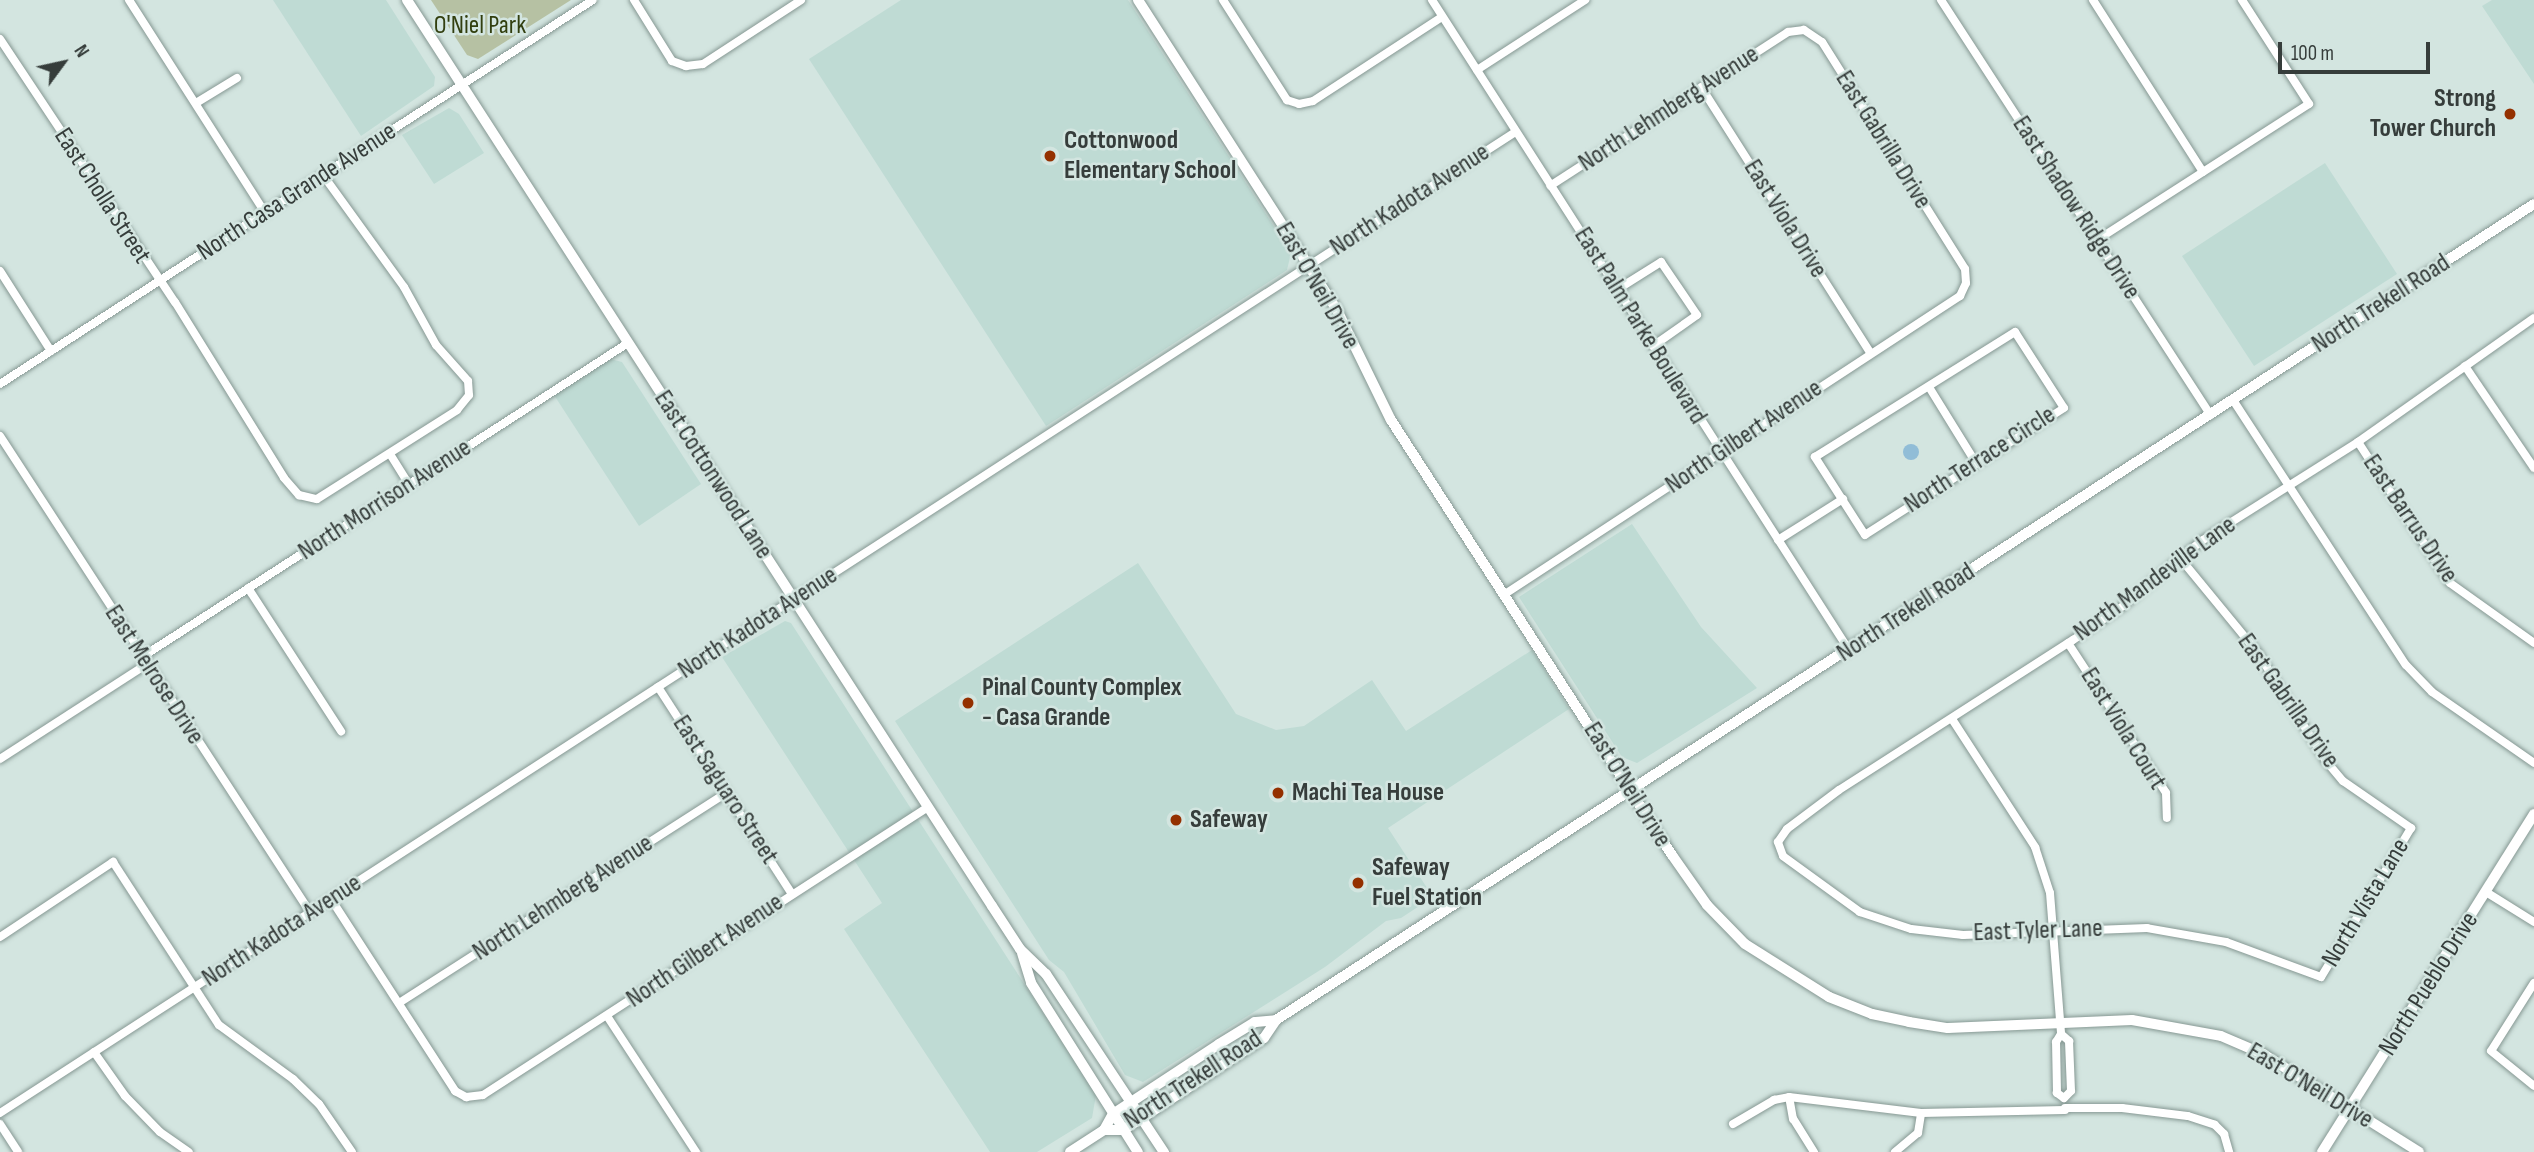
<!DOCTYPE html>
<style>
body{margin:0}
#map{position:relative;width:2534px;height:1152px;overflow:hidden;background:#d3e5e0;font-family:"Sofia Sans Condensed",sans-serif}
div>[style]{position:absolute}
.built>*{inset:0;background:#bfdbd4}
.green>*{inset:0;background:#b6c1a3}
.water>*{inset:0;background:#91bdd7}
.round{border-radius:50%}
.roads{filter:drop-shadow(0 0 2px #869893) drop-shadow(0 0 2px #869893)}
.street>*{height:8px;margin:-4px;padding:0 4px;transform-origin:4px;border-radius:4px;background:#fff}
.secondary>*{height:10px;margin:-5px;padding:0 5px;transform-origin:5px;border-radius:5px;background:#fff}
.dots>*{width:19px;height:19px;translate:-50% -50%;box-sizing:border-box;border:4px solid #d3e5e0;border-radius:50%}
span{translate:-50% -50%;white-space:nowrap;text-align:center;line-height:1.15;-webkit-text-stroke:5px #d3e5e0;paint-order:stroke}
.park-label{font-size:26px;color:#323f0f}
.poi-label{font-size:26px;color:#363d3b;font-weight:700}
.right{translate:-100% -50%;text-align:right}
.left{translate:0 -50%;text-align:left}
.street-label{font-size:26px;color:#363d3b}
.north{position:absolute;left:28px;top:28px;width:70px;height:70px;-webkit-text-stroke:5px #d3e5e0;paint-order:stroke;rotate:57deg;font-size:19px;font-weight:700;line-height:28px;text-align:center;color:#363d3b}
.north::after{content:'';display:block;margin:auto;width:24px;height:32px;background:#363d3b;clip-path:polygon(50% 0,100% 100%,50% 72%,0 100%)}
.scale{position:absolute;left:2278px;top:42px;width:152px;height:32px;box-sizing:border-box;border:4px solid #363d3b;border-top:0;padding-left:9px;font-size:21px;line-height:24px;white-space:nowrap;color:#363d3b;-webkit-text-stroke:5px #d3e5e0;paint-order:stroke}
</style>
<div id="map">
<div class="built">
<i style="clip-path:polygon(273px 0,386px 0,435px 77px,434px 86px,361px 136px)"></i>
<i style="clip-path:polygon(901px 0,1128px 0,1291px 253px,1287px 270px,1046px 426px,809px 59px)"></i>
<i style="clip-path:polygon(2492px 0,2534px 0,2534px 84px,2482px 6px)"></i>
<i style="clip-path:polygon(449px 108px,459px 114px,484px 153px,434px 184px,402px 135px)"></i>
<i style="clip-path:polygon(2325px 163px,2397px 274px,2254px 366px,2182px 256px)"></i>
<i style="clip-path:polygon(610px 359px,622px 362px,701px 484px,639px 526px,554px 395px)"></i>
<i style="clip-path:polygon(1632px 524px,1701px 627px,1757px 688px,1637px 763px,1622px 757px,1519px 597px)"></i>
<i style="clip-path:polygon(1138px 563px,1236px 714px,1276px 730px,1304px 726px,1372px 680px,1406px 731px,1532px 650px,1569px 709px,1388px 828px,1433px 897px,1401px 918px,1386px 921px,1325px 967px,1143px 1082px,1125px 1075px,1064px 972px,1049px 960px,895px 721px)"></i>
<i style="clip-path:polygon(785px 621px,791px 623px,1096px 1095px,1092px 1118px,1037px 1152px,990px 1152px,844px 929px,882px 903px,722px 657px)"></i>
</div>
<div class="green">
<i style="clip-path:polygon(431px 0,571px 0,478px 59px,467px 55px)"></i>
</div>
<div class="water">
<i class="round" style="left:1903px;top:444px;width:16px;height:16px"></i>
</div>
<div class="roads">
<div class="street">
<i style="left:129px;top:0;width:253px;rotate:57.4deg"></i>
<i style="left:634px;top:0;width:72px;rotate:58.1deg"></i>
<i style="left:672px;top:61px;width:15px;rotate:20deg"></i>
<i style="left:686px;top:66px;width:17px;rotate:-7deg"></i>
<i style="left:703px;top:64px;width:117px;rotate:-33.1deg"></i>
<i style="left:1223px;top:0;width:119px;rotate:57.4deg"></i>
<i style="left:1287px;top:100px;width:13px;rotate:18deg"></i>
<i style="left:1299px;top:104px;width:14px;rotate:-12deg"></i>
<i style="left:1313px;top:101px;width:154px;rotate:-33.1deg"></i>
<i style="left:1432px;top:0;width:772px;rotate:57.32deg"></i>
<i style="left:1941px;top:0;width:495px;rotate:57deg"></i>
<i style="left:2093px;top:0;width:204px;rotate:57.4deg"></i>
<i style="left:0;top:39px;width:316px;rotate:56.4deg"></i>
<i style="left:175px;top:302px;width:207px;rotate:58.2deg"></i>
<i style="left:284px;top:478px;width:23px;rotate:49deg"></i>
<i style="left:299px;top:495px;width:18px;rotate:13deg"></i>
<i style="left:317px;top:499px;width:166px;rotate:-32.4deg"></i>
<i style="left:457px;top:410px;width:19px;rotate:-51deg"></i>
<i style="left:469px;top:395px;width:14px;rotate:-94deg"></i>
<i style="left:468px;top:381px;width:48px;rotate:-131.6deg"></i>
<i style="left:436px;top:345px;width:66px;rotate:-118.9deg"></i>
<i style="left:404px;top:287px;width:138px;rotate:-125.9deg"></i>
<i style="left:1477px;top:70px;width:129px;rotate:-32.9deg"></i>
<i style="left:1701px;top:87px;width:313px;rotate:57.5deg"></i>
<i style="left:196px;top:103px;width:48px;rotate:-31.4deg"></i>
<i style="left:2097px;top:240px;width:252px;rotate:-32.7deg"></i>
<i style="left:2309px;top:104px;width:124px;rotate:-122.8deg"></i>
<i style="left:0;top:271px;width:95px;rotate:57.5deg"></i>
<i style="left:1618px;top:289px;width:51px;rotate:-32.1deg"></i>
<i style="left:1661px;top:262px;width:64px;rotate:55.8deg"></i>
<i style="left:1697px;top:315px;width:54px;rotate:144.8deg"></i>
<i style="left:2015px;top:332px;width:90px;rotate:57.2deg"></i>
<i style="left:2064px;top:408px;width:236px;rotate:147.5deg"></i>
<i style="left:1865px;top:535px;width:93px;rotate:-122.7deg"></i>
<i style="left:1815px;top:457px;width:236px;rotate:-32deg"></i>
<i style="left:2465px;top:366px;width:123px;rotate:55.9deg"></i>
<i style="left:0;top:384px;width:706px;rotate:-32.93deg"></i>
<i style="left:1929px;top:387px;width:89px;rotate:58.3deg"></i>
<i style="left:2233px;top:400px;width:316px;rotate:56.9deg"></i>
<i style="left:2406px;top:665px;width:37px;rotate:46deg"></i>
<i style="left:2432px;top:692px;width:124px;rotate:34.8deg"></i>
<i style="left:0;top:436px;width:568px;rotate:56.93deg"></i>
<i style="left:2358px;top:442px;width:168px;rotate:56.9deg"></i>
<i style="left:2450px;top:583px;width:103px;rotate:35.5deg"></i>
<i style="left:390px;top:454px;width:36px;rotate:58deg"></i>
<i style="left:1778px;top:540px;width:77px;rotate:-32.2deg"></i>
<i style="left:2180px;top:558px;width:123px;rotate:50.6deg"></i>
<i style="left:2258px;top:653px;width:128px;rotate:57.8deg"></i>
<i style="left:2326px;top:761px;width:26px;rotate:50deg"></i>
<i style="left:2343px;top:781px;width:83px;rotate:34.7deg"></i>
<i style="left:2411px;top:828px;width:174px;rotate:121.1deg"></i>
<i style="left:2321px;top:977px;width:101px;rotate:-159.8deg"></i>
<i style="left:2226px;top:942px;width:80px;rotate:-170deg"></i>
<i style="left:2147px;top:928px;width:184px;rotate:177.8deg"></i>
<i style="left:1963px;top:935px;width:52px;rotate:-173.4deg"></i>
<i style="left:1911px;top:929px;width:54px;rotate:-161.6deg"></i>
<i style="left:1860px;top:912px;width:95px;rotate:-144deg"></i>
<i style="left:1783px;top:856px;width:15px;rotate:-110deg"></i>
<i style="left:1778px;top:842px;width:16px;rotate:-55deg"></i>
<i style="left:1787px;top:829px;width:65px;rotate:-36.9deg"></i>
<i style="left:1839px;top:790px;width:278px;rotate:-32.7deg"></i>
<i style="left:2073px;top:640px;width:60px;rotate:-34.2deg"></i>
<i style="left:2123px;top:606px;width:75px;rotate:-40.1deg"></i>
<i style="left:2180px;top:558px;width:29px;rotate:-38deg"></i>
<i style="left:2203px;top:540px;width:183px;rotate:-32.3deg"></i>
<i style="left:2358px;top:442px;width:215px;rotate:-35.2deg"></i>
<i style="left:248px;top:588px;width:171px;rotate:57deg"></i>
<i style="left:1505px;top:594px;width:544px;rotate:-33.22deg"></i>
<i style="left:1960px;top:296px;width:14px;rotate:-65deg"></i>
<i style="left:1966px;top:283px;width:14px;rotate:-94deg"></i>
<i style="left:1965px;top:269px;width:268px;rotate:-122.2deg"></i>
<i style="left:1822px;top:42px;width:22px;rotate:-146deg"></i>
<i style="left:1804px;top:30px;width:16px;rotate:173deg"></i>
<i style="left:1788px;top:32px;width:283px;rotate:147.1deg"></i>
<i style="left:2068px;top:643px;width:179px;rotate:56.8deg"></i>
<i style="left:2166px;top:793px;width:25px;rotate:88deg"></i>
<i style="left:142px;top:657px;width:579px;rotate:-32.87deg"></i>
<i style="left:658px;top:687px;width:247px;rotate:57.1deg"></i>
<i style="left:1952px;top:719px;width:153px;rotate:57deg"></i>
<i style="left:2035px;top:847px;width:48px;rotate:71.9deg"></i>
<i style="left:2050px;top:893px;width:141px;rotate:85.5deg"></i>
<i style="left:2061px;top:1034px;width:11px;rotate:41deg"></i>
<i style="left:2069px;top:1041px;width:50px;rotate:87.7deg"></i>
<i style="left:2071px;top:1091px;width:10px;rotate:135deg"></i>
<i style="left:2064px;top:1098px;width:9px;rotate:-144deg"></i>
<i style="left:2057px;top:1093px;width:51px;rotate:-91.1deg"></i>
<i style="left:2056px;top:1042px;width:9px;rotate:-58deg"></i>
<i style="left:0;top:759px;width:175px;rotate:-32.9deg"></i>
<i style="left:2486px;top:892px;width:57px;rotate:32deg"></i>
<i style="left:331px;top:899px;width:229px;rotate:57.1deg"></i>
<i style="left:455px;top:1091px;width:13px;rotate:29deg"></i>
<i style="left:466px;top:1097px;width:17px;rotate:-7deg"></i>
<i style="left:483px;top:1095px;width:530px;rotate:-32.91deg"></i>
<i style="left:0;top:937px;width:136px;rotate:-33.6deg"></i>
<i style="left:113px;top:862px;width:194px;rotate:57deg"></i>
<i style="left:219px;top:1025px;width:92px;rotate:36.1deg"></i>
<i style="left:293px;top:1079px;width:36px;rotate:44deg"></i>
<i style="left:319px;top:1104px;width:58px;rotate:55.5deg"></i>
<i style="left:2534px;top:983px;width:80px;rotate:122.3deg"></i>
<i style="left:2491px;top:1051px;width:55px;rotate:39.1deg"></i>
<i style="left:399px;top:1003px;width:389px;rotate:-32.7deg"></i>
<i style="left:607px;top:1016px;width:163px;rotate:56.8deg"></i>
<i style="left:94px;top:1052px;width:54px;rotate:54.8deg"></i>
<i style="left:125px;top:1096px;width:50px;rotate:45.8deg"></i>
<i style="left:160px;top:1132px;width:35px;rotate:35deg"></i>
<i style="left:2065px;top:1108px;width:57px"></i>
<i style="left:2122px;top:1108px;width:66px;rotate:6.9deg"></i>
<i style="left:2188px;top:1116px;width:28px;rotate:18deg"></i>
<i style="left:2215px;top:1125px;width:13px;rotate:45deg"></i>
<i style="left:2224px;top:1134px;width:19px;rotate:74deg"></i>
<i style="left:0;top:1113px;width:1805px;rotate:-32.92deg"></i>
<i style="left:0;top:1124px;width:33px;rotate:57deg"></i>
<i style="left:1733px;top:1124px;width:48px;rotate:-30.3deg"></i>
<i style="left:1774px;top:1100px;width:15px;rotate:-11deg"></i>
<i style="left:1814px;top:1152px;width:39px;rotate:-122deg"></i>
<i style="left:1793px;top:1119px;width:22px;rotate:-100deg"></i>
<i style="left:1789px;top:1097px;width:133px;rotate:6.9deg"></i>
<i style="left:1921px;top:1113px;width:144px;rotate:-1.2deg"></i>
<i style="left:1895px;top:1152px;width:30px;rotate:-40deg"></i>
<i style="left:1918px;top:1133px;width:20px;rotate:-81deg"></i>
</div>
<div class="secondary">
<i style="left:407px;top:0;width:1078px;rotate:57.15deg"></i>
<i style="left:992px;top:906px;width:51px;rotate:56.9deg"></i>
<i style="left:1020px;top:949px;width:36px;rotate:44deg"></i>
<i style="left:1046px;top:974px;width:214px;rotate:56.5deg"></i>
<i style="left:1138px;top:0;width:368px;rotate:57.3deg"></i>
<i style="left:1337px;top:310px;width:123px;rotate:63.9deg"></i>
<i style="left:1391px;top:420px;width:518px;rotate:57.14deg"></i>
<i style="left:1672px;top:855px;width:61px;rotate:55deg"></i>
<i style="left:1707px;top:905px;width:54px;rotate:45.7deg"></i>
<i style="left:1745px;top:944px;width:99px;rotate:32.2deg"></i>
<i style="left:1829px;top:997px;width:46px;rotate:21.6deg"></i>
<i style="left:1872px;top:1014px;width:38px;rotate:12deg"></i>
<i style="left:1909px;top:1022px;width:39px;rotate:9deg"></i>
<i style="left:1948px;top:1028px;width:184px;rotate:-2.5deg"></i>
<i style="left:2132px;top:1020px;width:90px;rotate:10.2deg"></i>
<i style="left:2221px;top:1036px;width:46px;rotate:23.2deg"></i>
<i style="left:2263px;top:1054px;width:184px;rotate:32.1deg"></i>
<i style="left:1022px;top:953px;width:31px;rotate:73deg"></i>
<i style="left:1031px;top:983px;width:200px;rotate:57.7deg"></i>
<i style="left:1104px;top:1130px;width:19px"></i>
<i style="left:1123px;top:1130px;width:22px;rotate:-32deg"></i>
<i style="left:1142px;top:1118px;width:146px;rotate:-33.3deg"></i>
<i style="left:1264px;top:1038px;width:22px;rotate:-56deg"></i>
<i style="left:1276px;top:1020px;width:1499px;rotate:-32.97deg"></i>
<i style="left:1070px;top:1152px;width:40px;rotate:-32.9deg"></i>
<i style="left:1104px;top:1130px;width:18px;rotate:-61deg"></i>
<i style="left:1113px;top:1114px;width:127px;rotate:-33.4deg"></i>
<i style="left:1219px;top:1044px;width:42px;rotate:-31.4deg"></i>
<i style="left:1255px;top:1022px;width:21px;rotate:-5deg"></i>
<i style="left:2322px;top:1152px;width:399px;rotate:-57.9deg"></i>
</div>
</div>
<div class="dots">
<i style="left:2510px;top:114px;background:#943000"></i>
<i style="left:1050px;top:156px;background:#943000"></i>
<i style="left:968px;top:703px;background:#943000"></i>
<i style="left:1278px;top:793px;background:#943000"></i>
<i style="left:1176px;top:820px;background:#943000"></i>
<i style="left:1358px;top:883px;background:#943000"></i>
</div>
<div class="park-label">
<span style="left:480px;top:26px">O'Niel Park</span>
</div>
<div class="poi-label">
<span class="right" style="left:2496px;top:114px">Strong<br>Tower Church</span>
<span class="left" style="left:1064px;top:156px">Cottonwood<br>Elementary School</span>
<span class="left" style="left:982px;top:703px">Pinal County Complex<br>- Casa Grande</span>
<span class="left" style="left:1292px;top:793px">Machi Tea House</span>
<span class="left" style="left:1190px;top:820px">Safeway</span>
<span class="left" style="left:1372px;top:883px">Safeway<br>Fuel Station</span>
</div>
<div class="street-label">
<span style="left:1669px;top:109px;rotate:-33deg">North Lehmberg Avenue</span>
<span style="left:1883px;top:140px;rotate:58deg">East Gabrilla Drive</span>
<span style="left:297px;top:192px;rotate:-33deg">North Casa Grande Avenue</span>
<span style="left:102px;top:196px;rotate:57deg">East Cholla Street</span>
<span style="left:1410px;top:200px;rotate:-33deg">North Kadota Avenue</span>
<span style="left:2076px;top:208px;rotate:57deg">East Shadow Ridge Drive</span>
<span style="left:1785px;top:219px;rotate:58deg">East Viola Drive</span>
<span style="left:1317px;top:286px;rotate:60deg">East O'Neil Drive</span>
<span style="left:2381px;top:304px;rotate:-33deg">North Trekell Road</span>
<span style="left:1640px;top:326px;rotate:58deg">East Palm Parke Boulevard</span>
<span style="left:1744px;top:437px;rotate:-34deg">North Gilbert Avenue</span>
<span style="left:1980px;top:460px;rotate:-33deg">North Terrace Circle</span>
<span style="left:713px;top:475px;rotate:57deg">East Cottonwood Lane</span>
<span style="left:385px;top:500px;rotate:-33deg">North Morrison Avenue</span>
<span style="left:2410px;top:519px;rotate:56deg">East Barrus Drive</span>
<span style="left:2155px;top:579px;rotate:-36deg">North Mandeville Lane</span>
<span style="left:1906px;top:613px;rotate:-33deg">North Trekell Road</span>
<span style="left:758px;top:623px;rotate:-33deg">North Kadota Avenue</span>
<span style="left:154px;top:675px;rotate:57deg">East Melrose Drive</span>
<span style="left:2288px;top:701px;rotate:55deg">East Gabrilla Drive</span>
<span style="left:2123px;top:729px;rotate:58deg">East Viola Court</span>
<span style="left:1627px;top:785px;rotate:58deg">East O'Neil Drive</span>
<span style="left:725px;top:790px;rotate:57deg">East Saguaro Street</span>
<span style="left:563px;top:898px;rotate:-33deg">North Lehmberg Avenue</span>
<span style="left:2366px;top:903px;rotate:-59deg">North Vista Lane</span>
<span style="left:282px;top:931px;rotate:-33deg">North Kadota Avenue</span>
<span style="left:2038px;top:931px;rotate:-2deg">East Tyler Lane</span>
<span style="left:705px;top:951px;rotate:-34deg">North Gilbert Avenue</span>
<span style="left:2429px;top:984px;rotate:-58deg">North Pueblo Drive</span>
<span style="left:1193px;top:1080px;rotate:-33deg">North Trekell Road</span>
<span style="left:2310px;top:1086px;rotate:31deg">East O'Neil Drive</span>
</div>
<div class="north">N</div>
<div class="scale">100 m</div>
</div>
